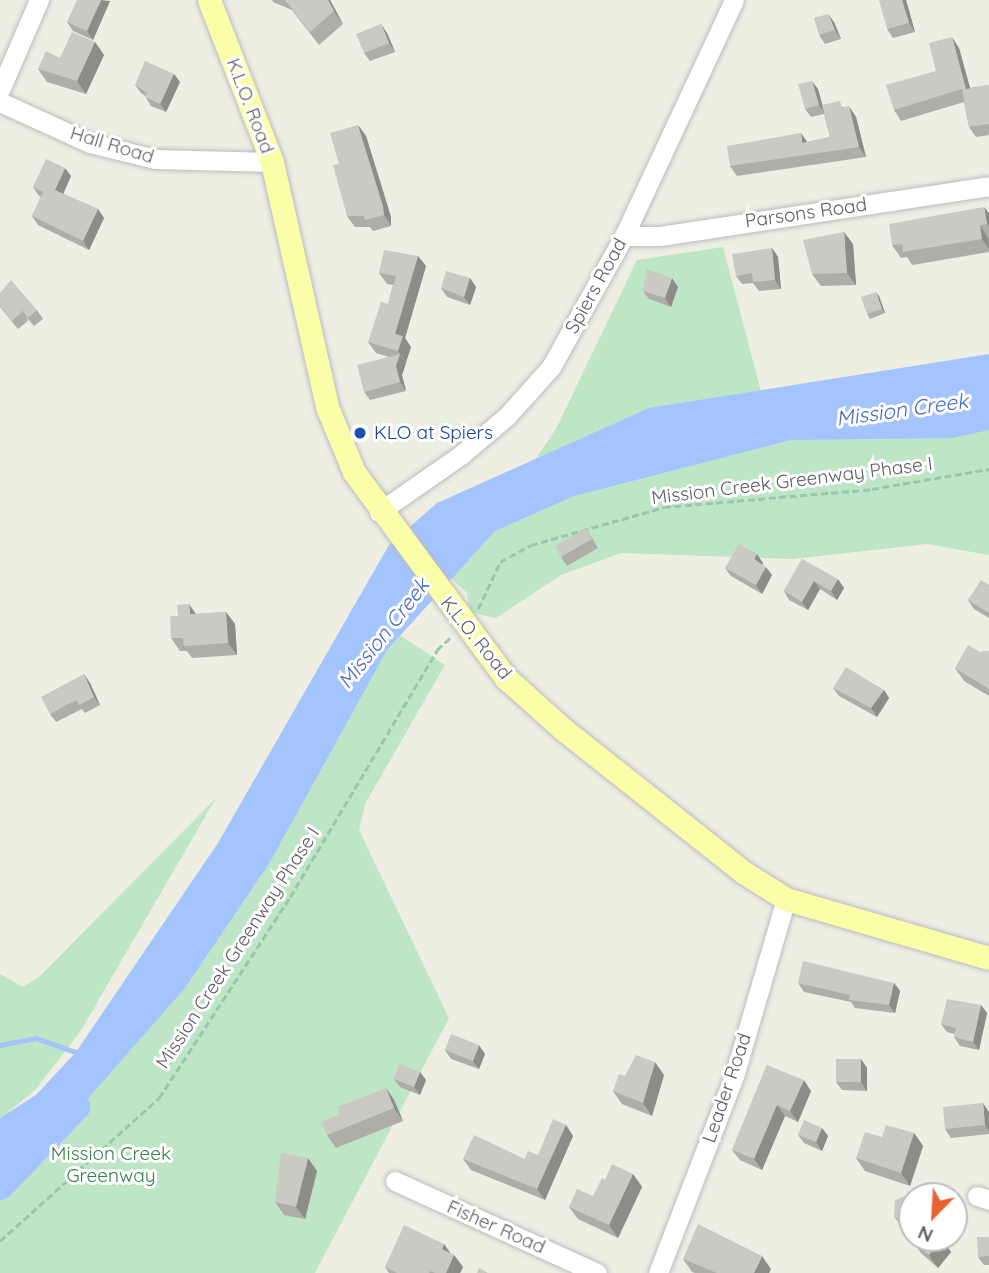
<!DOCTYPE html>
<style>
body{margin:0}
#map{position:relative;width:989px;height:1273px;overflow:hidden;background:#eeeee3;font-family:Quicksand,sans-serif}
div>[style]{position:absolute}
.green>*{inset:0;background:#bfe5c7}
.water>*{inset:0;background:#a3c4fe}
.stream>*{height:4.5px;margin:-2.25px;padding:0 2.25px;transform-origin:2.25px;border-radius:2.25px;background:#a3c4fe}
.river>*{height:28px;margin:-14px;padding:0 14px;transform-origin:14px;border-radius:14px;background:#a3c4fe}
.path>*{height:2.5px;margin-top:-1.25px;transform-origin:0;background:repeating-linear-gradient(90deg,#99c6af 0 7px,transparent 0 10.5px)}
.roads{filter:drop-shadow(0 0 2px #bbbbc2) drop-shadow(0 0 2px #bbbbc2)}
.minor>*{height:19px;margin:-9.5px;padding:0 9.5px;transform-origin:9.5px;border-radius:9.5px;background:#fff}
.major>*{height:23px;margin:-11.5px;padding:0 11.5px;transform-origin:11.5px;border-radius:11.5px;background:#fafea8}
.wall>*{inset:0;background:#aeaea7}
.shaded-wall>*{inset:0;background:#8d8d88}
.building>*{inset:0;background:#cacac2}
.dots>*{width:19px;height:19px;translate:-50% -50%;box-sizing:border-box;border:4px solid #fff;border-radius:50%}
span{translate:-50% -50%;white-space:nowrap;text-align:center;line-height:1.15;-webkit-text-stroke:6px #fff;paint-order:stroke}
.street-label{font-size:19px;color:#5b5d64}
.transit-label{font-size:19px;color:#164399}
.left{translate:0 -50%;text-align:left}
.park-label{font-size:19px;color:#358148}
.water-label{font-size:21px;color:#4568c2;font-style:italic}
.north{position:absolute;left:898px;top:1182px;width:70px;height:70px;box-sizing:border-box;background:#fff;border:2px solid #bdbec1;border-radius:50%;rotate:204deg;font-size:19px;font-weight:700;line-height:28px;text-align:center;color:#5b5d64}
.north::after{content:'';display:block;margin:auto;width:24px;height:32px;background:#e76330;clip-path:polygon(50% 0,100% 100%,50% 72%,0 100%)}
</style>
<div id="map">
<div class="green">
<i style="clip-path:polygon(723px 247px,769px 422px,989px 376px,989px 555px,927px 544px,792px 559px,621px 553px,561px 575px,496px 618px,470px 612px,467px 593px,425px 553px,535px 460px,556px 429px,637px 260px)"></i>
<i style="clip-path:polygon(354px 605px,445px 665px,365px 804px,359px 830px,449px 1018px,315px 1273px,0 1273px,0 1124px,92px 1049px,283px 743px)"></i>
<i style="clip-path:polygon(216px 798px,80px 1032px,35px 1090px,0 1119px,0 974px,23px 987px,40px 976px)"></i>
</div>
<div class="water">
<i style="clip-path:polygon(989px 354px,989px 430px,952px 438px,791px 440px,574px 496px,495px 531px,387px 650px,270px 862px,185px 988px,70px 1119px,0 1171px,0 1118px,36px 1095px,76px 1052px,218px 843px,389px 545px,437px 503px,649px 408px)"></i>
</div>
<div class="stream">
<i style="left:0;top:1045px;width:37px;rotate:-11deg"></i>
<i style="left:36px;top:1038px;width:42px;rotate:19.3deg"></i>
</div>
<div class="river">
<i style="left:0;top:1186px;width:110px;rotate:-46.1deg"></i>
</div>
<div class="path">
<i style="left:478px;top:609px;width:52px;rotate:-64.9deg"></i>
<i style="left:500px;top:562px;width:35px;rotate:-29deg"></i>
<i style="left:531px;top:545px;width:138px;rotate:-15.9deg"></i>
<i style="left:664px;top:507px;width:209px;rotate:-4.9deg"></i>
<i style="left:872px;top:489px;width:119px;rotate:-9.7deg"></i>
<i style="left:0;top:1241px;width:214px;rotate:-42deg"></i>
<i style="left:159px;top:1098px;width:240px;rotate:-56.9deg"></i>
<i style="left:290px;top:897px;width:287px;rotate:-59.2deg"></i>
<i style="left:437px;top:650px;width:21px;rotate:-43deg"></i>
</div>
<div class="roads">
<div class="minor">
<i style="left:0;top:90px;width:98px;rotate:-66.6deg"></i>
<i style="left:0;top:102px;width:99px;rotate:24.5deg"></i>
<i style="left:90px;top:143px;width:67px;rotate:13.8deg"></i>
<i style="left:155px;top:159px;width:117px;rotate:1.5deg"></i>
<i style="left:624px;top:236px;width:36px"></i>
<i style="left:660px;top:236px;width:333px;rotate:-8.6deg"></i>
<i style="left:379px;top:512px;width:101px;rotate:-34.9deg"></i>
<i style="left:462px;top:454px;width:59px;rotate:-40.2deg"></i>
<i style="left:507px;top:416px;width:66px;rotate:-48.1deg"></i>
<i style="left:551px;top:367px;width:150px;rotate:-60.9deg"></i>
<i style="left:624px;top:236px;width:260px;rotate:-65deg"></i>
<i style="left:395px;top:1181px;width:222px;rotate:24.5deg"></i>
<i style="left:977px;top:1196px;width:13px;rotate:18deg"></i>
<i style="left:658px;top:1273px;width:214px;rotate:-68.9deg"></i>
<i style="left:735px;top:1073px;width:181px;rotate:-73.7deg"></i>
</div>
<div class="major">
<i style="left:209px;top:0;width:174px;rotate:68.7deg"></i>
<i style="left:272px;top:162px;width:251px;rotate:77.3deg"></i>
<i style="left:327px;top:407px;width:70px;rotate:67.4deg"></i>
<i style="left:354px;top:472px;width:256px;rotate:53.6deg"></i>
<i style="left:506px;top:678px;width:78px;rotate:41.9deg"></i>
<i style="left:564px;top:730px;width:228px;rotate:38.4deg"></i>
<i style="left:743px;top:872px;width:51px;rotate:32.1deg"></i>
<i style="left:786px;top:899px;width:211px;rotate:16.2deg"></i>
</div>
</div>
<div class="wall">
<i style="clip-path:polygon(272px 0,330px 0,343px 24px,319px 45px,292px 10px,273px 2px)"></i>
<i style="clip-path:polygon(906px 0,915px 32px,893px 38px,887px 29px)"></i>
<i style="clip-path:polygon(110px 1px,93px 40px,73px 31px,67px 22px)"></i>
<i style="clip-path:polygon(834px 22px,841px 39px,825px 44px,819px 35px)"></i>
<i style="clip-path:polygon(387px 33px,395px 52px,370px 61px,364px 53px)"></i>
<i style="clip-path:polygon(95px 42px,104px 55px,86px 94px,47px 82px,38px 69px)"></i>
<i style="clip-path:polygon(959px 48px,970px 88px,989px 85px,989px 135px,976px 137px,969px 127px,964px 102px,901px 121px,894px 110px,936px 71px)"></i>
<i style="clip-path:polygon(174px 74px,180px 82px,166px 112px,151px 106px,145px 96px,141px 93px,135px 85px)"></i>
<i style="clip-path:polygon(818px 89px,822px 105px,844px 107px,856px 117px,866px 157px,737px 176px,730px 166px,807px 142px,830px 137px,824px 114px,811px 117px,805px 109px)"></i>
<i style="clip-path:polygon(358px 125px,366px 136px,391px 217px,391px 226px,373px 231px,370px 227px,355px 227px,347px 216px,339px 164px)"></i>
<i style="clip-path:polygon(71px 176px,63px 194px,98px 209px,104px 218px,89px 250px,38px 225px,32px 216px,41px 197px,39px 196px,33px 187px)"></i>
<i style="clip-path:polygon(989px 213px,989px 252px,912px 265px,907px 257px,901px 258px,892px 245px)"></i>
<i style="clip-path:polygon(853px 244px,856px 285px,821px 286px,812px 274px)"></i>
<i style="clip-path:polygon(772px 248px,778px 257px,781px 289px,759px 291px,753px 283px,742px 284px,736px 276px)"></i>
<i style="clip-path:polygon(418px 256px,426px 266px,405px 338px,411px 347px,402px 375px,406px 391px,370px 400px,364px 392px,389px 357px,376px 353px,368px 342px,388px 304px,393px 285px,387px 284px,379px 273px)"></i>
<i style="clip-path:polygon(470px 278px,476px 287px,470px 305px,447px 297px,441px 288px)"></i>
<i style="clip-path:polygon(678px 287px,671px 307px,649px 299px,643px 291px)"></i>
<i style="clip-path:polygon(0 293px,37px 310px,43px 319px,34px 326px,26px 317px,28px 321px,18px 329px,0 307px)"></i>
<i style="clip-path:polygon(879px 296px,885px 313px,870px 319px,867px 314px)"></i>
<i style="clip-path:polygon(586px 528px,598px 548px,567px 566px,561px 557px)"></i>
<i style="clip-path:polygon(802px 559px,844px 588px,837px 600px,820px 589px,808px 610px,789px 600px,784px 591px)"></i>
<i style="clip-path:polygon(763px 563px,762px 564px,772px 575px,762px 594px,731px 576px,725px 568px)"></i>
<i style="clip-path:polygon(989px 585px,989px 618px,974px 609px,968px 600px)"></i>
<i style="clip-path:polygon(226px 612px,235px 624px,237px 655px,192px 658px,187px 651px,180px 651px,171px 638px,196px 614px)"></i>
<i style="clip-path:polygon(989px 651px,989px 696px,964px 681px,955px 668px,980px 652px)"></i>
<i style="clip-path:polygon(84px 674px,90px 683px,100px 705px,85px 713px,82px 709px,56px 722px,50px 714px)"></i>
<i style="clip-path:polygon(833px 688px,884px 690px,889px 698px,877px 717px,839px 696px)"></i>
<i style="clip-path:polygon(798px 983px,894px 983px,900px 991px,895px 1013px,855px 1008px,851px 1002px,804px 992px)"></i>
<i style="clip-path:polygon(981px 1005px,987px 1013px,979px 1050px,960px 1046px,954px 1037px,955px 1034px,947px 1032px,941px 1024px)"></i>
<i style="clip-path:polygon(445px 1050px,485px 1054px,479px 1069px,451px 1059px)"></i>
<i style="clip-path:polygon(861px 1059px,867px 1068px,867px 1091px,842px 1090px,836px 1082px)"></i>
<i style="clip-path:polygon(767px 1065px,811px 1091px,798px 1122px,785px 1116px,762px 1170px,740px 1160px,732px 1150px)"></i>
<i style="clip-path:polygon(420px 1072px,426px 1080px,420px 1095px,400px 1087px,394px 1079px)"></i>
<i style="clip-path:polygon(664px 1075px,652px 1116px,622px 1104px,613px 1091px,625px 1076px)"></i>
<i style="clip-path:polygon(386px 1088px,394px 1100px,403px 1121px,336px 1148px,327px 1135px,340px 1114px)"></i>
<i style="clip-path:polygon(989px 1112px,989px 1134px,951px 1138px,945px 1129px)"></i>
<i style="clip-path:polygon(566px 1125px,573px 1136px,545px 1200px,471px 1170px,463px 1159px,525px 1159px,538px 1155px)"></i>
<i style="clip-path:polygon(822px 1128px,828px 1136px,822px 1151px,804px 1143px,798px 1135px)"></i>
<i style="clip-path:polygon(914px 1133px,923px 1146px,910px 1186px,865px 1171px,856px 1158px,882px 1137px)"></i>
<i style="clip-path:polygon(317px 1171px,305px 1219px,284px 1215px,275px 1202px)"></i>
<i style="clip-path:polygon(633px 1174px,642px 1187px,618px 1238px,578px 1219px,569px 1207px,593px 1196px,605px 1180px)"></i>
<i style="clip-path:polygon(912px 1196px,912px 1236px,903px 1229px,894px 1216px)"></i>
<i style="clip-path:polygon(989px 1237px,989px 1265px,984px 1265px,978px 1257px)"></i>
<i style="clip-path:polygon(914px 1238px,952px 1238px,954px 1241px,948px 1247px,951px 1252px,938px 1268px,921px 1253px,912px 1240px)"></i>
<i style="clip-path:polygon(444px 1244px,450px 1253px,454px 1255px,463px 1267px,460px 1273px,389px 1273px,385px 1267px)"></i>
<i style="clip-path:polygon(683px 1259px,771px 1269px,769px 1273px,695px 1273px,692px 1272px)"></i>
</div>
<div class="shaded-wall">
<i style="clip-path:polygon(101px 0,110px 1px,93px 40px,87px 31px)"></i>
<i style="clip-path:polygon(328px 0,330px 0,343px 24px,334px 11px)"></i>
<i style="clip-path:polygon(902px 0,906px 0,915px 32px,909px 23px)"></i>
<i style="clip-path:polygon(828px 14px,834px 22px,841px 39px,835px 30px)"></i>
<i style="clip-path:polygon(381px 24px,387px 33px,395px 52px,389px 43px)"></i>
<i style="clip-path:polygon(952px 37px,959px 48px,973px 99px,966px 89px)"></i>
<i style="clip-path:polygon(95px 42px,104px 55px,86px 94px,77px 81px)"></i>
<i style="clip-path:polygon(174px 74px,180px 82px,166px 112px,160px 104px)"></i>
<i style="clip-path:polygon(812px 81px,818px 89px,825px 114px,819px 105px)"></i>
<i style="clip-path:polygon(849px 106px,856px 117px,866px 157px,859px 147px)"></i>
<i style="clip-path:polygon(358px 125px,366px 136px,391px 217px,391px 226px,384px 215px)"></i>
<i style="clip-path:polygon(801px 133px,808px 143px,802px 143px)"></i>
<i style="clip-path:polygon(65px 168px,71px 176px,61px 199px,55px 190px)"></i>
<i style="clip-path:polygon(984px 207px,989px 213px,989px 226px,987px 224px)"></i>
<i style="clip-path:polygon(98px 209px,104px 218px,89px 250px,83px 241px)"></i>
<i style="clip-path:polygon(980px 225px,988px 238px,989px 249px,982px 239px)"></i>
<i style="clip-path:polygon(844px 232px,853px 244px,856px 285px,847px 273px)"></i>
<i style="clip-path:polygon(772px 248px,778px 257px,781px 289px,775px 280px)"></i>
<i style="clip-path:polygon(418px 256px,426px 266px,405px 338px,411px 347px,406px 362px,398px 351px,395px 334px)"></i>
<i style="clip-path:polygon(470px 278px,476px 287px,470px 305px,464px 297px)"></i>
<i style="clip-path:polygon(672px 278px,678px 287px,671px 307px,665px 298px)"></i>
<i style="clip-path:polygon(876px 292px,879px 296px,885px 313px,882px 309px)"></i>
<i style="clip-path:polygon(400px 354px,406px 363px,402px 375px,406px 391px,400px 382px,396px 366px)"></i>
<i style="clip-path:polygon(757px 554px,763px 563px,760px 568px,754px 559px)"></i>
<i style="clip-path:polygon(766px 567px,772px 575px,762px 594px,756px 585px)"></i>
<i style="clip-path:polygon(838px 579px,844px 588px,837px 600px,831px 591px)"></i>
<i style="clip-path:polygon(814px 581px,820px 589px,808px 610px,802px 602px)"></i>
<i style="clip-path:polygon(189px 604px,198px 617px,190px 614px)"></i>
<i style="clip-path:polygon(226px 612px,235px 624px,237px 655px,228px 643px)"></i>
<i style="clip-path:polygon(84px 674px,90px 683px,100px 705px,94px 697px)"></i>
<i style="clip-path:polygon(884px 690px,889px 698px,877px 717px,871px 708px)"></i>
<i style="clip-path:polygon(894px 983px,900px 991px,895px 1013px,889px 1005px)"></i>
<i style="clip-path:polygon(981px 1005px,987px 1013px,979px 1050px,973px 1042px)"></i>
<i style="clip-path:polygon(479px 1045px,485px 1054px,479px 1069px,473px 1061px)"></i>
<i style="clip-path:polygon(861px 1059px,867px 1068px,867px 1091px,861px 1082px)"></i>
<i style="clip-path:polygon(655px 1062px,664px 1075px,652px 1116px,643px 1103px)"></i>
<i style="clip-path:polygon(420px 1072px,426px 1080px,420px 1095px,414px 1087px)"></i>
<i style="clip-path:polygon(804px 1080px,811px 1091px,798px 1122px,790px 1111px)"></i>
<i style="clip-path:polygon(386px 1088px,394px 1100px,403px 1121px,394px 1108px)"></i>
<i style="clip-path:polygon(983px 1103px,989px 1112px,989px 1131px,985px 1125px)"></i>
<i style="clip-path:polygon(777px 1105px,785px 1116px,762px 1170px,754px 1159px)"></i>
<i style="clip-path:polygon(566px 1125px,573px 1136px,545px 1200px,537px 1189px)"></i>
<i style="clip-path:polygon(822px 1128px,828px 1136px,822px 1151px,816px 1142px)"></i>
<i style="clip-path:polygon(914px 1133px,923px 1146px,910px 1186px,901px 1173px)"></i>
<i style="clip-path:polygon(308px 1158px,317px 1171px,305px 1219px,296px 1207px)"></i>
<i style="clip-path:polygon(633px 1174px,642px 1187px,618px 1238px,609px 1225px)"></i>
<i style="clip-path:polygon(942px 1240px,951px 1252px,938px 1268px,929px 1255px)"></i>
<i style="clip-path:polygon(444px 1244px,453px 1257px,442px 1249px)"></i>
<i style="clip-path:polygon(454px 1255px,463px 1267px,460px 1273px,446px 1273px)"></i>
<i style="clip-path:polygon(762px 1256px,771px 1269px,769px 1273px,754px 1273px)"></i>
</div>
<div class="building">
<i style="clip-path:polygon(77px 0,101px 0,87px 31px,67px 22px)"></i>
<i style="clip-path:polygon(285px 0,328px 0,334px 11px,310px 32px)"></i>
<i style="clip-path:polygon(879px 0,902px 0,909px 23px,887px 29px)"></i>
<i style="clip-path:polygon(828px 14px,835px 30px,819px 35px,814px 18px)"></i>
<i style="clip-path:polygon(381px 24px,389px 43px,364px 53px,356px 34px)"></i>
<i style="clip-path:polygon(72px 32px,95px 42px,77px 81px,38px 69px,46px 51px,60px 58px)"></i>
<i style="clip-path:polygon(952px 37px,966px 89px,989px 85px,989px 124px,969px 127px,962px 89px,894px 110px,886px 85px,936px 71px,929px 43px)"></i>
<i style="clip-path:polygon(145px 61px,174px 74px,160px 104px,145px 97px,147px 93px,135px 85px)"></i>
<i style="clip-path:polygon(812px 81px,819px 105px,805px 109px,798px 84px)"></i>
<i style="clip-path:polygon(840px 101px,842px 108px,849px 106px,859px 147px,730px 166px,727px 146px,801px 133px,802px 143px,830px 137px,822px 105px)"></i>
<i style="clip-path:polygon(358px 125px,383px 206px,384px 215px,365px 220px,364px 216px,347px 216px,333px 165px,339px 164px,330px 133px)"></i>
<i style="clip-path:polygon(46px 159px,65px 168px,55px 190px,98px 209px,83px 241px,32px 216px,43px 192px,33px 187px)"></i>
<i style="clip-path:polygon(984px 207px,987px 224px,980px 225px,982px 239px,903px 252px,902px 244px,892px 245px,889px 224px)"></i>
<i style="clip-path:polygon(844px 232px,847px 273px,812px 274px,803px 240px)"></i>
<i style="clip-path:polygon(772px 248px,775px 280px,753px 282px,752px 273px,736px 276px,732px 254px)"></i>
<i style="clip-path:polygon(384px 250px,418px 256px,395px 334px,403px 336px,398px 351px,368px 342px,381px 302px,388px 304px,396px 276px,379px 273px)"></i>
<i style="clip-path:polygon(647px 269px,672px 278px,665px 298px,643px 291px)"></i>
<i style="clip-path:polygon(446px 271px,470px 278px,464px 297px,441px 288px)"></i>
<i style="clip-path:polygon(11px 280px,37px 310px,28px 318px,20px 308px,22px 312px,12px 321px,0 306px,0 293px)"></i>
<i style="clip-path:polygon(876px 292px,882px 309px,867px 314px,861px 297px)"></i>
<i style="clip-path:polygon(400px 354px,396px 366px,400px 382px,364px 392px,357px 365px)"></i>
<i style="clip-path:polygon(586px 528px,592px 539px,561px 557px,555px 546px)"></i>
<i style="clip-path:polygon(739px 544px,757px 554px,754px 559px,766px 567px,756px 585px,725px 568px)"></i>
<i style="clip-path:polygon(802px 559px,838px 579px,831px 591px,814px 581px,802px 602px,784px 591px)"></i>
<i style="clip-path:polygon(981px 580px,989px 585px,989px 613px,968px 600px)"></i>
<i style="clip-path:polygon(189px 604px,190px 614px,226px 612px,228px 643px,184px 646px,183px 638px,171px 638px,170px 616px,178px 616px,177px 605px)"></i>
<i style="clip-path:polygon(968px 645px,980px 652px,989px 651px,989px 689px,955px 668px)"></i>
<i style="clip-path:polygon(846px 667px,884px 690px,871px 708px,833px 688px)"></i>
<i style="clip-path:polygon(84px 674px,94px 697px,79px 705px,76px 700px,50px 714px,41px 697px)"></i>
<i style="clip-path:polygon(803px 961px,894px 983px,889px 1005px,849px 1000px,850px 995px,798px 983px)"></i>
<i style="clip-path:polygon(947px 999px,981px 1005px,973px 1042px,954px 1037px,956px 1028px,941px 1024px)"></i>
<i style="clip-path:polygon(451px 1034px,479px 1045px,473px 1061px,445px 1050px)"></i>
<i style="clip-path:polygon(636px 1055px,655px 1062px,643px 1103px,613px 1091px,619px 1074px,625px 1076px)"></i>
<i style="clip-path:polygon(836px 1059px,861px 1059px,861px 1082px,836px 1082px)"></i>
<i style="clip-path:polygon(399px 1064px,420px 1072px,414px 1087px,394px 1079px)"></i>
<i style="clip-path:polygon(767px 1065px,804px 1080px,790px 1111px,777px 1105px,754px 1159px,732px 1150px)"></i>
<i style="clip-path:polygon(386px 1088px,394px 1108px,327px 1135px,321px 1122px,340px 1114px,337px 1107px)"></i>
<i style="clip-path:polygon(983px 1103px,985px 1125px,945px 1129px,943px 1107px)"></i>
<i style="clip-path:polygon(553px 1119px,566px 1125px,537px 1189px,463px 1159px,474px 1135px,525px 1159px,528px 1151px,538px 1155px)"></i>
<i style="clip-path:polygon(804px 1120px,822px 1128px,816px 1142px,798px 1135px)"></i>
<i style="clip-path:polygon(886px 1125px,914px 1133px,901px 1173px,856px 1158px,865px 1132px,882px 1137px)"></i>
<i style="clip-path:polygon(281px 1153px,308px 1158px,296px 1207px,275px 1202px)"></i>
<i style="clip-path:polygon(612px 1164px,633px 1174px,609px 1225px,569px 1207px,577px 1189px,593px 1196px,602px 1178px,605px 1180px)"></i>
<i style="clip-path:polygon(914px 1193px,914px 1196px,912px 1196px,912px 1231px,894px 1216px,895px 1200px)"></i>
<i style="clip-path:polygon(698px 1224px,762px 1256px,754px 1273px,717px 1273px,683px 1259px)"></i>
<i style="clip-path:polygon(404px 1225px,444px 1244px,442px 1249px,454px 1255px,446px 1273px,435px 1273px,430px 1271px,429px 1273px,397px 1273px,385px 1267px)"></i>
<i style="clip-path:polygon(977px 1237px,989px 1237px,989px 1256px,978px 1257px)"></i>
<i style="clip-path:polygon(914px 1238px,940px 1238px,942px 1240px,929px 1255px,912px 1240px)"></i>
<i style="clip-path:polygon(479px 1268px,488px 1273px,477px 1273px)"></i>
</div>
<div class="dots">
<i style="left:360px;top:433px;background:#1a4fb4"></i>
</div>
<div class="street-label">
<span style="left:250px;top:106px;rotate:69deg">K.L.O. Road</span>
<span style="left:112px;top:145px;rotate:17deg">Hall Road</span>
<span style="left:806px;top:213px;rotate:-8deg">Parsons Road</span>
<span style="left:596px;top:286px;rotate:-61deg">Spiers Road</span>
<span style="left:792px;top:481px;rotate:-7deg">Mission Creek Greenway Phase I</span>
<span style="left:476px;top:638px;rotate:51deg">K.L.O. Road</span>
<span style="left:238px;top:948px;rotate:-57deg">Mission Creek Greenway Phase I</span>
<span style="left:727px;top:1088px;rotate:-71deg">Leader Road</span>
<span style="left:496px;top:1227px;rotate:24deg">Fisher Road</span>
</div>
<div class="transit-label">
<span class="left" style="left:374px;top:433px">KLO at Spiers</span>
</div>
<div class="park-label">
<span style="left:111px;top:1165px">Mission Creek<br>Greenway</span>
</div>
<div class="water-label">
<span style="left:902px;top:409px;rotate:-8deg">Mission Creek</span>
<span style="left:383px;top:633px;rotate:-52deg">Mission Creek</span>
</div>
<div class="north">N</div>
</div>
